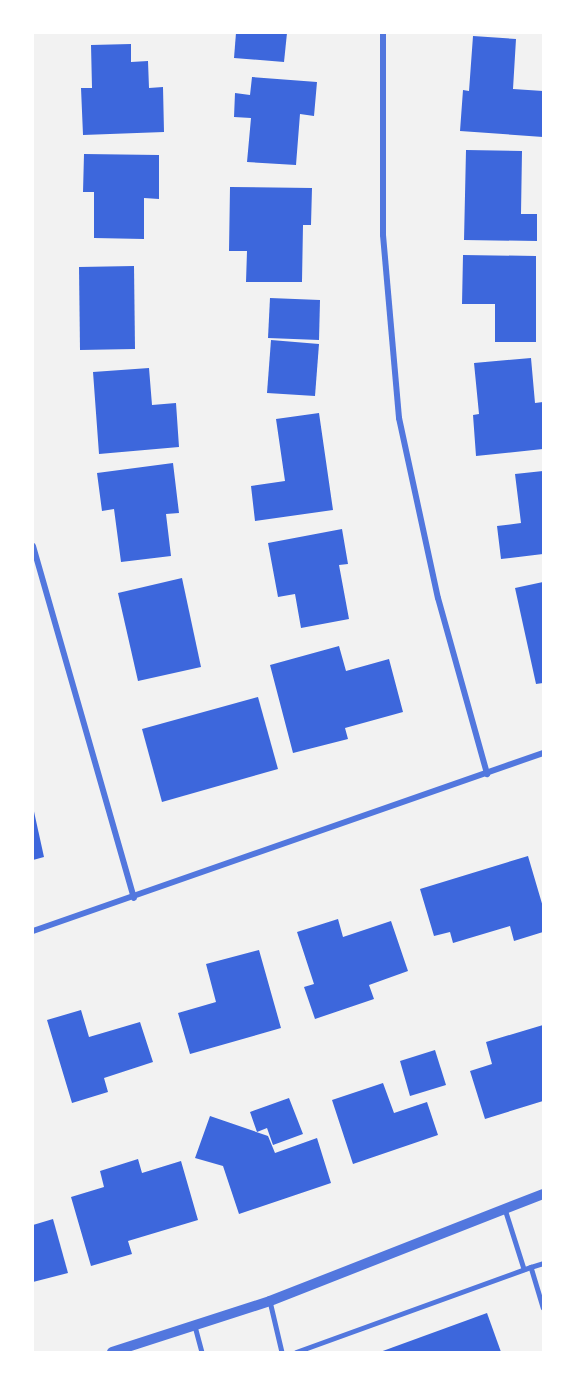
<!DOCTYPE html>
<style>
body{margin:0}
#map{position:relative;width:576px;height:1385px;overflow:hidden;background:#f2f2f2;font-family:"Public Sans",sans-serif}
div>[style]{position:absolute}
.building>*{inset:0;background:#3d67dc}
.service>*{height:4.5px;margin:-2.25px;padding:0 2.25px;transform-origin:2.25px;border-radius:2.25px;background:#5277de}
.minor>*{height:6px;margin:-3px;padding:0 3px;transform-origin:3px;border-radius:3px;background:#5277de}
.tertiary>*{height:10px;margin:-5px;padding:0 5px;transform-origin:5px;border-radius:5px;background:#5277de}
span{translate:-50% -50%;white-space:nowrap;text-align:center;line-height:1.15;-webkit-text-stroke:4.5px #fff;paint-order:stroke}
.frame{position:absolute;inset:0;border:34px solid #fff;pointer-events:none}
</style>
<div id="map">
<div class="building">
<i style="clip-path:polygon(236px 33px,287px 33px,284px 62px,234px 58px)"></i>
<i style="clip-path:polygon(473px 36px,516px 39px,513px 89px,543px 91px,543px 137px,460px 131px,463px 90px,469px 91px)"></i>
<i style="clip-path:polygon(131px 44px,131px 62px,148px 61px,149px 88px,163px 87px,164px 132px,83px 135px,81px 88px,92px 88px,91px 45px)"></i>
<i style="clip-path:polygon(252px 77px,317px 82px,314px 116px,300px 114px,296px 165px,247px 162px,251px 118px,234px 117px,235px 93px,250px 95px)"></i>
<i style="clip-path:polygon(466px 150px,522px 151px,521px 214px,537px 214px,537px 241px,464px 240px)"></i>
<i style="clip-path:polygon(84px 154px,159px 155px,159px 199px,144px 198px,144px 239px,94px 238px,94px 192px,83px 192px)"></i>
<i style="clip-path:polygon(230px 187px,312px 188px,311px 225px,303px 225px,302px 282px,246px 282px,247px 251px,229px 251px)"></i>
<i style="clip-path:polygon(463px 255px,536px 256px,536px 342px,495px 342px,495px 304px,462px 304px)"></i>
<i style="clip-path:polygon(134px 266px,135px 349px,80px 350px,79px 267px)"></i>
<i style="clip-path:polygon(270px 298px,320px 300px,319px 340px,268px 338px)"></i>
<i style="clip-path:polygon(271px 340px,319px 344px,315px 396px,267px 393px)"></i>
<i style="clip-path:polygon(531px 358px,535px 403px,543px 402px,543px 449px,476px 456px,473px 415px,479px 414px,474px 363px)"></i>
<i style="clip-path:polygon(149px 368px,152px 405px,176px 403px,179px 447px,99px 454px,93px 372px)"></i>
<i style="clip-path:polygon(319px 413px,333px 510px,255px 521px,251px 486px,285px 481px,276px 419px)"></i>
<i style="clip-path:polygon(173px 463px,179px 513px,166px 514px,171px 556px,121px 562px,114px 509px,102px 511px,97px 473px)"></i>
<i style="clip-path:polygon(543px 471px,543px 554px,501px 559px,497px 526px,521px 523px,515px 474px)"></i>
<i style="clip-path:polygon(342px 529px,348px 564px,339px 565px,349px 619px,301px 628px,295px 594px,278px 597px,268px 543px)"></i>
<i style="clip-path:polygon(182px 578px,201px 667px,138px 681px,118px 593px)"></i>
<i style="clip-path:polygon(543px 582px,543px 683px,536px 684px,515px 588px)"></i>
<i style="clip-path:polygon(339px 646px,346px 671px,389px 659px,403px 712px,345px 728px,348px 739px,293px 753px,270px 665px)"></i>
<i style="clip-path:polygon(258px 697px,278px 769px,162px 802px,142px 729px)"></i>
<i style="clip-path:polygon(33px 807px,44px 857px,33px 860px)"></i>
<i style="clip-path:polygon(528px 856px,543px 907px,543px 932px,514px 941px,510px 926px,453px 943px,450px 932px,434px 936px,420px 889px)"></i>
<i style="clip-path:polygon(338px 919px,343px 937px,391px 921px,408px 971px,369px 985px,374px 999px,315px 1019px,304px 987px,314px 984px,297px 932px)"></i>
<i style="clip-path:polygon(259px 950px,281px 1028px,190px 1054px,178px 1013px,216px 1002px,206px 964px)"></i>
<i style="clip-path:polygon(81px 1010px,89px 1037px,140px 1022px,153px 1062px,104px 1078px,108px 1092px,72px 1103px,47px 1020px)"></i>
<i style="clip-path:polygon(543px 1025px,543px 1101px,485px 1119px,470px 1071px,492px 1064px,486px 1042px)"></i>
<i style="clip-path:polygon(435px 1050px,446px 1085px,410px 1096px,400px 1061px)"></i>
<i style="clip-path:polygon(383px 1083px,394px 1113px,427px 1102px,438px 1135px,353px 1164px,332px 1100px)"></i>
<i style="clip-path:polygon(289px 1098px,303px 1134px,273px 1145px,267px 1128px,257px 1132px,250px 1112px)"></i>
<i style="clip-path:polygon(210px 1116px,268px 1136px,275px 1153px,317px 1138px,331px 1183px,239px 1214px,223px 1166px,195px 1158px)"></i>
<i style="clip-path:polygon(138px 1159px,142px 1173px,181px 1161px,198px 1220px,128px 1241px,132px 1254px,91px 1266px,71px 1197px,104px 1187px,100px 1171px)"></i>
<i style="clip-path:polygon(53px 1219px,68px 1273px,33px 1282px,33px 1225px)"></i>
<i style="clip-path:polygon(487px 1313px,501px 1352px,380px 1352px)"></i>
</div>
<div class="service">
<i style="left:505px;top:1209px;width:63px;rotate:72.4deg"></i>
<i style="left:531px;top:1267px;width:13px;rotate:-18deg"></i>
<i style="left:270px;top:1301px;width:52px;rotate:76.8deg"></i>
<i style="left:195px;top:1326px;width:27px;rotate:75deg"></i>
<i style="left:296px;top:1352px;width:250px;rotate:-19.9deg"></i>
<i style="left:531px;top:1267px;width:42px;rotate:73.3deg"></i>
</div>
<div class="minor">
<i style="left:383px;top:33px;width:202px;rotate:90deg"></i>
<i style="left:383px;top:235px;width:184px;rotate:85deg"></i>
<i style="left:399px;top:418px;width:184px;rotate:77.8deg"></i>
<i style="left:438px;top:598px;width:183px;rotate:74.4deg"></i>
<i style="left:33px;top:546px;width:366px;rotate:74deg"></i>
<i style="left:33px;top:931px;width:540px;rotate:-19.24deg"></i>
</div>
<div class="tertiary">
<i style="left:112px;top:1352px;width:166px;rotate:-17.9deg"></i>
<i style="left:270px;top:1301px;width:293px;rotate:-21.4deg"></i>
</div>
<div class="frame"></div>
</div>
